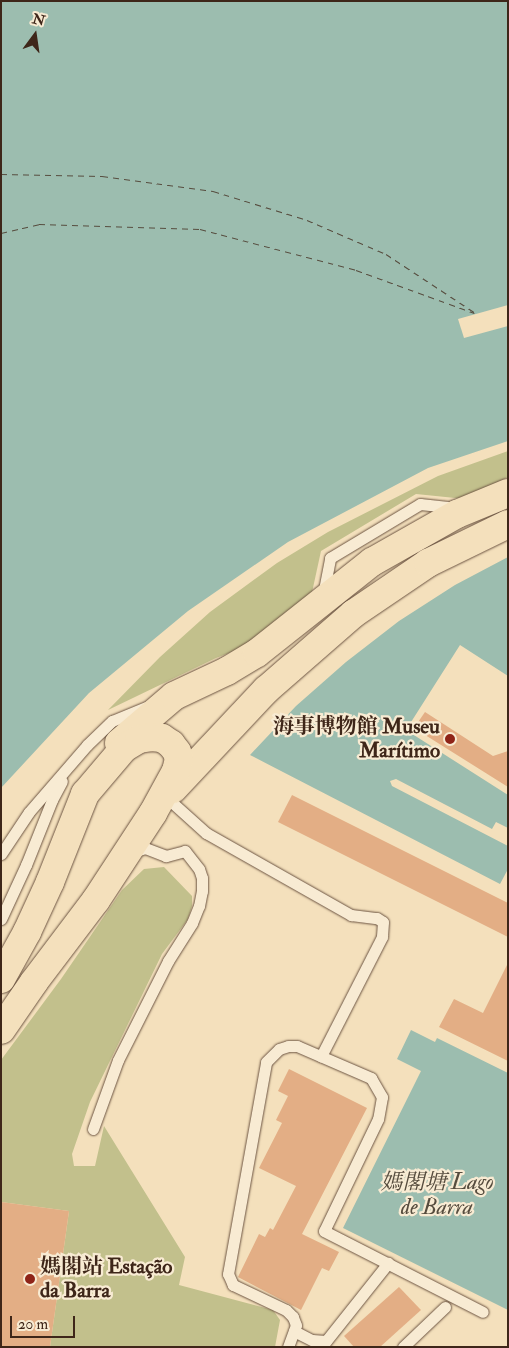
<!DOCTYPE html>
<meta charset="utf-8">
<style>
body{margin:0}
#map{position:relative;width:509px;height:1348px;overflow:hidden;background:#f4e0bc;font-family:"IM FELL Double Pica","Noto Serif SC",serif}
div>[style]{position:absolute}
.green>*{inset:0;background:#c2c08c}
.water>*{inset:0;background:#9cbdaf}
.pier>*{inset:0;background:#f4e0bc}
.ferry>*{height:1px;margin-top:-0.5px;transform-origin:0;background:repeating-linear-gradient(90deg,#564c3e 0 6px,transparent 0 11px)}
.building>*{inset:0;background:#e3ae85}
.roads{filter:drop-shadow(0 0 1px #6c5442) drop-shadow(0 0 1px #6c5442)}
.service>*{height:11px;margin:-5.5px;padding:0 5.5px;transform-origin:5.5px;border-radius:5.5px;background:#f8ebd3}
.primary>*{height:28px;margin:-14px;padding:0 14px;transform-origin:14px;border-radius:14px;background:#f4e0bc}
.dots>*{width:14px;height:14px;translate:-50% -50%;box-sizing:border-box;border:2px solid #f8ebd3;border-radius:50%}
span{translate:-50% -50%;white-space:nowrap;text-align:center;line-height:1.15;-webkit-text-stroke:4.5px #f8ebd3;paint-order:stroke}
.poi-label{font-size:21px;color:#3e2619;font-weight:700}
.right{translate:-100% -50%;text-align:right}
.left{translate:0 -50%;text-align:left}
.water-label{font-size:22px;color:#564c3e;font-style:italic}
.frame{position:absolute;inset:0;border:2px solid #3e2619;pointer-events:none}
.north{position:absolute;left:10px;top:10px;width:50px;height:50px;-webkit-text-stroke:4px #f8ebd3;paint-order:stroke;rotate:14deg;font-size:14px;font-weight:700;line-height:20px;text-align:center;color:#3e2619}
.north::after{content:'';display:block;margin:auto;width:18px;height:22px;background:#3e2619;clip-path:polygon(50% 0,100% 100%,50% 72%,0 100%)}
.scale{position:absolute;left:10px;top:1316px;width:65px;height:22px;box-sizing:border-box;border:2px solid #3e2619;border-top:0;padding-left:6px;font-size:15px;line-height:18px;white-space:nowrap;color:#3e2619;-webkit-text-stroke:4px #f8ebd3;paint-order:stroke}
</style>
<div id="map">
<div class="green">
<i style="clip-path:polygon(508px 451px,508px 477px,465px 499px,416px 494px,321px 551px,311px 597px,255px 643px,216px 658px,108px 710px,160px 657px,210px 612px,277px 563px,328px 532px,438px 476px)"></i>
<i style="clip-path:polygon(164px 867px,192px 896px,192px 906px,188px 919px,162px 954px,90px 1102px,72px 1154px,74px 1166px,95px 1166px,104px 1126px,185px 1257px,179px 1285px,273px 1310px,280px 1320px,275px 1347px,50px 1347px,69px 1211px,1px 1202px,1px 1060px,61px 979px,122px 890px,144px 869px)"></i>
</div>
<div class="water">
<i style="clip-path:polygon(1px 1px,508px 1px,508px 441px,428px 468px,288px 542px,188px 611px,89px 693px,1px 788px)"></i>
<i style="clip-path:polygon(508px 557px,508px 676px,460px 645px,406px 730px,508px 795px,508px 828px,496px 822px,492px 829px,396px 779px,390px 781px,392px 786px,508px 846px,508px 869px,500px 884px,250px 755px,296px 706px,346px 662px,399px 621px,455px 585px)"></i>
<i style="clip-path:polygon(411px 1030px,435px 1042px,437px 1038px,508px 1073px,508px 1310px,343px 1228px,421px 1071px,397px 1059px)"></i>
</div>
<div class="pier">
<i style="clip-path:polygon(508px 305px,508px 326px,464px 338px,458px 319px)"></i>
</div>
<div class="ferry">
<i style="left:1px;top:174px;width:101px;rotate:1.1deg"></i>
<i style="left:102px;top:176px;width:112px;rotate:7.7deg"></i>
<i style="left:213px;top:191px;width:98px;rotate:17.1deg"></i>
<i style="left:307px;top:220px;width:86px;rotate:23.3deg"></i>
<i style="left:386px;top:254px;width:109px;rotate:33.4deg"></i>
<i style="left:1px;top:233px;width:39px;rotate:-13deg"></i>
<i style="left:39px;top:224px;width:161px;rotate:1.8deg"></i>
<i style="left:200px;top:229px;width:161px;rotate:14.7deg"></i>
<i style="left:356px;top:270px;width:126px;rotate:20deg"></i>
</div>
<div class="building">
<i style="clip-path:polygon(425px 712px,493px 756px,508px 751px,508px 787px,414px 728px)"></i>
<i style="clip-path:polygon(292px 795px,508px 903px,508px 937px,278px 822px)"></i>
<i style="clip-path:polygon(508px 963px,508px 1061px,439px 1027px,454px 999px,483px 1013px)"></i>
<i style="clip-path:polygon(289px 1069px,367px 1108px,302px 1234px,339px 1252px,329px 1271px,322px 1268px,301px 1310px,238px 1277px,259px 1234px,265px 1237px,270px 1228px,273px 1230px,296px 1186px,259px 1168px,282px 1123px,276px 1120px,288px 1096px,278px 1091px)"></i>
<i style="clip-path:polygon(1px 1202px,69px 1211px,50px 1347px,1px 1347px)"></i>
<i style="clip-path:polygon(399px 1287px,421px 1310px,380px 1347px,354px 1347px,344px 1336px)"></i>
</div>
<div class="roads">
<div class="service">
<i style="left:323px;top:595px;width:38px;rotate:-79deg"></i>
<i style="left:330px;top:558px;width:105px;rotate:-31deg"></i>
<i style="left:420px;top:504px;width:37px;rotate:6deg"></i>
<i style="left:166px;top:797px;width:54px;rotate:42deg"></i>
<i style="left:206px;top:833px;width:167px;rotate:29.5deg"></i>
<i style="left:351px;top:915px;width:26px;rotate:7deg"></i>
<i style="left:377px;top:918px;width:7px;rotate:34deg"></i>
<i style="left:383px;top:922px;width:15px;rotate:94deg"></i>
<i style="left:382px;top:937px;width:134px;rotate:117.1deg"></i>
<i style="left:1px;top:854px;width:50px;rotate:-56.3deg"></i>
<i style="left:29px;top:812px;width:89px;rotate:-49.1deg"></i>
<i style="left:87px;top:745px;width:35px;rotate:-44deg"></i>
<i style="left:112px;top:721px;width:42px;rotate:-22.3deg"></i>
<i style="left:1px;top:919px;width:60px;rotate:-65.2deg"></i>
<i style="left:26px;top:865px;width:70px;rotate:-68.2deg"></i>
<i style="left:52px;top:800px;width:21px;rotate:-62deg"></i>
<i style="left:93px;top:1129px;width:73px;rotate:-70.1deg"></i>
<i style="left:118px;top:1060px;width:111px;rotate:-63.2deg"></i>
<i style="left:168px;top:961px;width:45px;rotate:-57.7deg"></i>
<i style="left:192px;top:923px;width:18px;rotate:-68deg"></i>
<i style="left:199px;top:906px;width:15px;rotate:-79deg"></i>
<i style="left:202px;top:891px;width:13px;rotate:-90deg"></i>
<i style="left:202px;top:878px;width:9px;rotate:-108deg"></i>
<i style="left:199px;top:869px;width:23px;rotate:-128deg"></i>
<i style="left:185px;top:851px;width:20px;rotate:165deg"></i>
<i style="left:166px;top:856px;width:22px;rotate:-159deg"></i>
<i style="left:145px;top:848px;width:13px;rotate:162deg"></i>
<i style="left:294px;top:1331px;width:20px;rotate:27deg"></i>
<i style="left:312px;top:1340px;width:14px;rotate:4deg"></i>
<i style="left:326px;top:1341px;width:100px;rotate:-51.5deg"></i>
<i style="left:288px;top:1347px;width:23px;rotate:-70deg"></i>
<i style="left:296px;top:1325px;width:9px;rotate:-111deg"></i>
<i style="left:293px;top:1317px;width:10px;rotate:-135deg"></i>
<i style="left:286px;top:1310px;width:59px;rotate:-154.7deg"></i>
<i style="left:233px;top:1285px;width:12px;rotate:-114deg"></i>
<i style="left:228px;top:1274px;width:215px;rotate:-79.8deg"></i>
<i style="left:266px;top:1062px;width:18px;rotate:-45deg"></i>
<i style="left:279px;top:1049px;width:9px;rotate:-18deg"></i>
<i style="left:288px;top:1046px;width:9px"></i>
<i style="left:297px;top:1046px;width:81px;rotate:23.4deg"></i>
<i style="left:371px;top:1078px;width:22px;rotate:60deg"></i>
<i style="left:382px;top:1097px;width:22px;rotate:100deg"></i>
<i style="left:378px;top:1119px;width:124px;rotate:115.7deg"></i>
<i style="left:324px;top:1231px;width:178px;rotate:27deg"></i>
<i style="left:403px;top:1347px;width:58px;rotate:-43.6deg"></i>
</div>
<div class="primary">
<i style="left:119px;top:743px;width:72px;rotate:-40.5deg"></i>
<i style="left:174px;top:696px;width:59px;rotate:-25.3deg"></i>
<i style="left:227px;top:671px;width:35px;rotate:-31deg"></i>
<i style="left:257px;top:653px;width:147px;rotate:-38.4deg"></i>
<i style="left:372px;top:562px;width:98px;rotate:-29.5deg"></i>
<i style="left:457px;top:514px;width:55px;rotate:-22.4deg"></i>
<i style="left:173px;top:789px;width:136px;rotate:-46.8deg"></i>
<i style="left:266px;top:690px;width:116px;rotate:-41.1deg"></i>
<i style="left:353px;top:614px;width:91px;rotate:-34.2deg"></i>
<i style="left:428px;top:563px;width:89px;rotate:-26deg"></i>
<i style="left:1px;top:979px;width:54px;rotate:-61deg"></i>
<i style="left:27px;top:932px;width:55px;rotate:-65.3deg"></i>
<i style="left:50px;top:882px;width:95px;rotate:-68.3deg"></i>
<i style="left:85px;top:794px;width:60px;rotate:-49.7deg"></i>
<i style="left:124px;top:748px;width:17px;rotate:-31deg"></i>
<i style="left:139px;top:739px;width:12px;rotate:-9deg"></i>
<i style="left:151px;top:737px;width:11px;rotate:5deg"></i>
<i style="left:162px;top:738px;width:11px;rotate:34deg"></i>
<i style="left:171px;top:744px;width:10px;rotate:53deg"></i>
<i style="left:177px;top:752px;width:7px;rotate:74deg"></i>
<i style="left:179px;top:759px;width:12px;rotate:104deg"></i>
<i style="left:176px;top:771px;width:48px;rotate:118.7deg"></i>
<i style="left:153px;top:813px;width:104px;rotate:123.2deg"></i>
<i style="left:96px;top:900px;width:103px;rotate:127.1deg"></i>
<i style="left:34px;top:982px;width:58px;rotate:124.5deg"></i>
</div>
</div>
<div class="dots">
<i style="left:450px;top:739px;background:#8f2418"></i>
<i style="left:30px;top:1279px;background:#8f2418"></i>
</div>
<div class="poi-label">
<span class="right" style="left:440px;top:739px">海事博物館 Museu<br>Marítimo</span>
<span class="left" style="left:40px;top:1279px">媽閣站 Estação<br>da Barra</span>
</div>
<div class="water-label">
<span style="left:437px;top:1195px">媽閣塘 Lago<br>de Barra</span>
</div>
<div class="frame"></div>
<div class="north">N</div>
<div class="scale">20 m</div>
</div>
